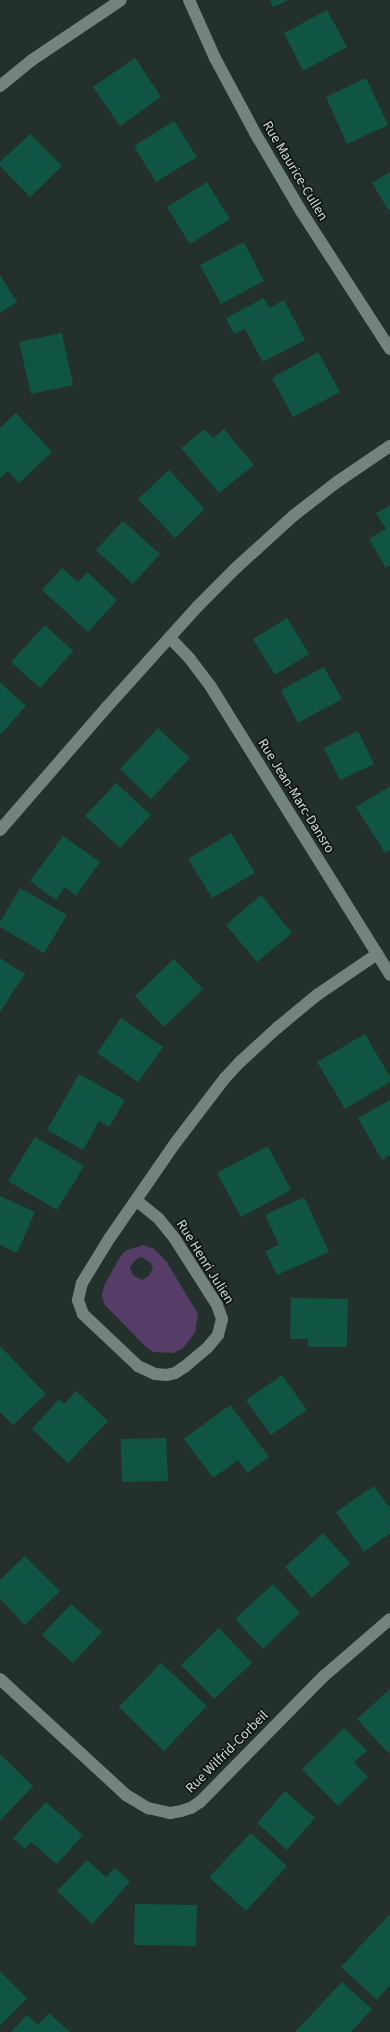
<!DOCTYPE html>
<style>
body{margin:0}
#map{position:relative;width:390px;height:2032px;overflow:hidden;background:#23302b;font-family:"Source Sans 3",sans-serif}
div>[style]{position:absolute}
.green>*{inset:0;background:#563d68}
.building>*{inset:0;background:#105544}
.street>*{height:12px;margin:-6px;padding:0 6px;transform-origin:6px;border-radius:6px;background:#74837d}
span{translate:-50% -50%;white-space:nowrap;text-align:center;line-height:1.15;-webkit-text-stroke:3.5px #111714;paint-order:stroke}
.street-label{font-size:14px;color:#d0d8d5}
</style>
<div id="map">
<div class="green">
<i style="clip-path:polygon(evenodd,143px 1245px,154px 1249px,166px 1261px,198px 1314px,195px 1333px,182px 1349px,173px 1353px,154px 1352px,146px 1347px,104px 1304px,102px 1295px,104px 1286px,121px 1255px,127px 1250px,143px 1245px,141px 1257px,150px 1262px,153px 1269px,149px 1276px,142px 1280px,133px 1275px,130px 1268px,134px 1261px,141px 1257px)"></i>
</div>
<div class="building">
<i style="clip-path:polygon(270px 0,289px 0,273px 7px)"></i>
<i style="clip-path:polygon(327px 10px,347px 47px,303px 71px,284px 33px)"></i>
<i style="clip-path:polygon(135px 58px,161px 97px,120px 126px,93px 87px)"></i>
<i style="clip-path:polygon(366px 78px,388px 125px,347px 144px,326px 97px)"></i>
<i style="clip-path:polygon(174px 121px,197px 157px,156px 182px,134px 146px)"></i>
<i style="clip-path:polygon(30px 134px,62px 166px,30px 197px,0 166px,0 162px)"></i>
<i style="clip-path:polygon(390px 172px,390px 213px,372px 183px)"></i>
<i style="clip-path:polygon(207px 182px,230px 219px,190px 244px,167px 207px)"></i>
<i style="clip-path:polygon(244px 242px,264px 281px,221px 304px,200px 265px)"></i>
<i style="clip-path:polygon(0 275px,17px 302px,0 313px)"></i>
<i style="clip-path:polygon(264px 298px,269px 308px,284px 300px,305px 340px,263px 362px,245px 329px,234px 334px,226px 318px)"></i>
<i style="clip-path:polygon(62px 333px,73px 385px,31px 394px,19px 342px)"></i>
<i style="clip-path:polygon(318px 352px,340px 392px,293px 417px,272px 378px)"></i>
<i style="clip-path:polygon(16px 413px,52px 452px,19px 483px,8px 471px,0 479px,0 428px)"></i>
<i style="clip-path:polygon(205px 429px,213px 438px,224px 429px,254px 465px,219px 493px,181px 448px)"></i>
<i style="clip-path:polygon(169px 470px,205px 509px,175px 538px,138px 499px)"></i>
<i style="clip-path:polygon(390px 505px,390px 565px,386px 568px,369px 539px,386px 529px,376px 513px)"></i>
<i style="clip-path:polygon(123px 521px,160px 554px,133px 584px,96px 550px)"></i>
<i style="clip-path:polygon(62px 568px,78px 582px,87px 572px,117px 600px,88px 632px,42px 590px)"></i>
<i style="clip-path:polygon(287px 618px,309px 654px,275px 675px,253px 639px)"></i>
<i style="clip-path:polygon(45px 625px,73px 651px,40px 688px,11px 662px)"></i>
<i style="clip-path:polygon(324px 667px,342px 699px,298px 723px,281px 690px)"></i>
<i style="clip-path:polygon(0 682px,26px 706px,0 735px)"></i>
<i style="clip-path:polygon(158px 728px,190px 758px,151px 799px,120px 769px)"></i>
<i style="clip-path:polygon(358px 731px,374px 764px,340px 780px,324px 748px)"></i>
<i style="clip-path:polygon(116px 783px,151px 815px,120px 848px,85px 816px)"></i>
<i style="clip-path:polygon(390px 786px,390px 850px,385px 853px,356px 807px)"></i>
<i style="clip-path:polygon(231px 833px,255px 873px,212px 898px,188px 859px)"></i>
<i style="clip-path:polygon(63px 836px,100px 862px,76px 896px,65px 887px,56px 900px,30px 881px)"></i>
<i style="clip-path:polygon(20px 888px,67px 915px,44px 953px,0 927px,0 922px)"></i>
<i style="clip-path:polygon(261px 895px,292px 933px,257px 962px,226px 925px)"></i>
<i style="clip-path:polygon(0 958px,25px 974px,0 1012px)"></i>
<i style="clip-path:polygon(174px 959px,203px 989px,164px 1027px,135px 996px)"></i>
<i style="clip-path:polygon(121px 1018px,163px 1047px,138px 1082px,97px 1053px)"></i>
<i style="clip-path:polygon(365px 1034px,390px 1077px,390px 1082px,345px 1109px,317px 1062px)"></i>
<i style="clip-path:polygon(79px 1074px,125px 1100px,109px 1127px,99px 1121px,83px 1150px,47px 1130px)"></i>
<i style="clip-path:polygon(390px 1100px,390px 1155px,382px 1160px,358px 1118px)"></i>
<i style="clip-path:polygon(35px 1137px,84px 1166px,57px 1210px,8px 1181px)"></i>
<i style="clip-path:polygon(268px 1146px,291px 1190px,241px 1217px,217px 1173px)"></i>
<i style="clip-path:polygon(0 1196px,35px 1212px,17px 1253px,0 1245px)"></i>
<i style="clip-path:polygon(304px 1197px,329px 1252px,277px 1275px,265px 1251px,279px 1245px,265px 1215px)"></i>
<i style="clip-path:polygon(291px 1298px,348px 1299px,347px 1347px,308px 1347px,308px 1339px,290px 1339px)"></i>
<i style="clip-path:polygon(0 1346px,46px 1394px,13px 1425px,0 1412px)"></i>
<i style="clip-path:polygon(282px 1375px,307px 1410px,271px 1435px,246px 1400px)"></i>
<i style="clip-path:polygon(76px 1391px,108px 1421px,68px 1463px,32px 1429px,59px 1399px,64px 1404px)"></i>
<i style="clip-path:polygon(230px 1405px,269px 1457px,247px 1473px,238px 1460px,213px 1478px,184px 1439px)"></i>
<i style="clip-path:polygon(166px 1438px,168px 1481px,122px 1482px,121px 1439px)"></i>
<i style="clip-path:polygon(374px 1486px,390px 1508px,390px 1533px,364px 1552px,336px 1512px)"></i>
<i style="clip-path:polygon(323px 1533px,350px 1563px,312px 1598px,285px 1567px)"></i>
<i style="clip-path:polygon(25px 1556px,60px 1591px,25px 1625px,0 1599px,0 1580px)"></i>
<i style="clip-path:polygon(273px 1584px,300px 1613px,263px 1649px,235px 1619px)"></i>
<i style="clip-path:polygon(71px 1604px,102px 1632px,73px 1663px,42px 1635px)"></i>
<i style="clip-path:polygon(219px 1628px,252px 1663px,214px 1699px,181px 1665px)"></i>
<i style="clip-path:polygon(161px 1663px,207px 1706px,164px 1751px,119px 1707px)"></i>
<i style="clip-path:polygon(390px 1689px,390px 1751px,388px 1753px,357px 1719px)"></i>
<i style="clip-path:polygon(344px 1728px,367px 1751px,354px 1762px,368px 1777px,338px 1806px,302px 1769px)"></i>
<i style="clip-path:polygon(1px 1755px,33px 1786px,0 1821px,0 1757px)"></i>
<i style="clip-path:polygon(285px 1791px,315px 1818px,287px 1850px,257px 1823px)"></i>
<i style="clip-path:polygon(46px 1802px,83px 1835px,57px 1864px,31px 1842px,25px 1849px,13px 1838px)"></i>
<i style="clip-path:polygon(251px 1833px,287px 1866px,246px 1911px,209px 1877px)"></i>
<i style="clip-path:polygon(87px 1860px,106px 1877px,115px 1868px,130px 1882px,92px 1924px,57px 1891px)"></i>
<i style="clip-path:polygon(135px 1904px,197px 1905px,196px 1946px,134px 1945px)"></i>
<i style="clip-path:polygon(390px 1914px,390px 1985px,377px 2000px,341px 1967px)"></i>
<i style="clip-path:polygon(0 1971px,27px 1998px,0 2026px)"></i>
<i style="clip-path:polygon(342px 1982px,372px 2009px,351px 2032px,295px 2032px)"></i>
<i style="clip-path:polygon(49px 2013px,70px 2032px,11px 2032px,27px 2015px,38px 2025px)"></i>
</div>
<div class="street">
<i style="left:189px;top:0;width:64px;rotate:65.9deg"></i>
<i style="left:215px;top:58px;width:85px;rotate:61.9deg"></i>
<i style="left:255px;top:133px;width:91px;rotate:59.5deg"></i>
<i style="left:301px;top:211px;width:164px;rotate:57.2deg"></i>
<i style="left:0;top:86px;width:41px;rotate:-39.1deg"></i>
<i style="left:32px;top:60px;width:107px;rotate:-34deg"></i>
<i style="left:170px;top:638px;width:29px;rotate:46deg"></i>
<i style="left:190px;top:659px;width:35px;rotate:53deg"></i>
<i style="left:211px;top:687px;width:339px;rotate:58.1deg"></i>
<i style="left:0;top:830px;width:162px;rotate:-49deg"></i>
<i style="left:106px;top:708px;width:137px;rotate:-48deg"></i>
<i style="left:198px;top:606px;width:55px;rotate:-45deg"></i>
<i style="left:237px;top:567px;width:76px;rotate:-42.3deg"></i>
<i style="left:293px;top:516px;width:56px;rotate:-37.7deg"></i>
<i style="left:337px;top:482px;width:64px;rotate:-34.2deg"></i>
<i style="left:137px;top:1201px;width:28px;rotate:39deg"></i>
<i style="left:159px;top:1219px;width:26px;rotate:51deg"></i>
<i style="left:175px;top:1239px;width:78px;rotate:57.5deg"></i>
<i style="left:217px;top:1305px;width:15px;rotate:70deg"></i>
<i style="left:222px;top:1319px;width:16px;rotate:104deg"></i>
<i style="left:218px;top:1335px;width:17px;rotate:130deg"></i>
<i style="left:207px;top:1348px;width:30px;rotate:140deg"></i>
<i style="left:184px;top:1367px;width:11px;rotate:146deg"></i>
<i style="left:175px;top:1373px;width:8px;rotate:166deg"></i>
<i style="left:167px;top:1375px;width:12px;rotate:-175deg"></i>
<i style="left:155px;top:1374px;width:19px;rotate:-155deg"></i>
<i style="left:138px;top:1366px;width:76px;rotate:-136.6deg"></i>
<i style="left:83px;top:1314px;width:15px;rotate:-110deg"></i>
<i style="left:78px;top:1300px;width:17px;rotate:-77deg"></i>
<i style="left:82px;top:1283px;width:52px;rotate:-58.5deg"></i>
<i style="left:109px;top:1239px;width:118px;rotate:-55.4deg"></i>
<i style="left:176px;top:1142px;width:81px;rotate:-52.6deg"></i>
<i style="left:225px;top:1078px;width:23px;rotate:-47deg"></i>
<i style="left:241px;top:1061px;width:49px;rotate:-42.5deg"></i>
<i style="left:277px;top:1028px;width:52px;rotate:-39.5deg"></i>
<i style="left:317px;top:995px;width:73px;rotate:-34.3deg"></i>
<i style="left:0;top:1679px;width:171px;rotate:42.6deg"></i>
<i style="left:126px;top:1795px;width:26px;rotate:31deg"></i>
<i style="left:148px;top:1808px;width:23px;rotate:13deg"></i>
<i style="left:170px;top:1813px;width:11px;rotate:-10deg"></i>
<i style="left:181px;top:1811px;width:10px;rotate:-17deg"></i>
<i style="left:191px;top:1808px;width:11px;rotate:-34deg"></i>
<i style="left:200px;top:1802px;width:177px;rotate:-45.5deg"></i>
<i style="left:324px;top:1676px;width:87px;rotate:-40.8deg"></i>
</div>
<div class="street-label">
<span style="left:295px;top:171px;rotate:59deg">Rue Maurice-Cullen</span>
<span style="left:296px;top:796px;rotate:58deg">Rue Jean-Marc-Dansro</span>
<span style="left:205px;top:1262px;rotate:58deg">Rue Henri Julien</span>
<span style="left:227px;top:1752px;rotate:-45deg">Rue Wilfrid-Corbeil</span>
</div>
</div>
